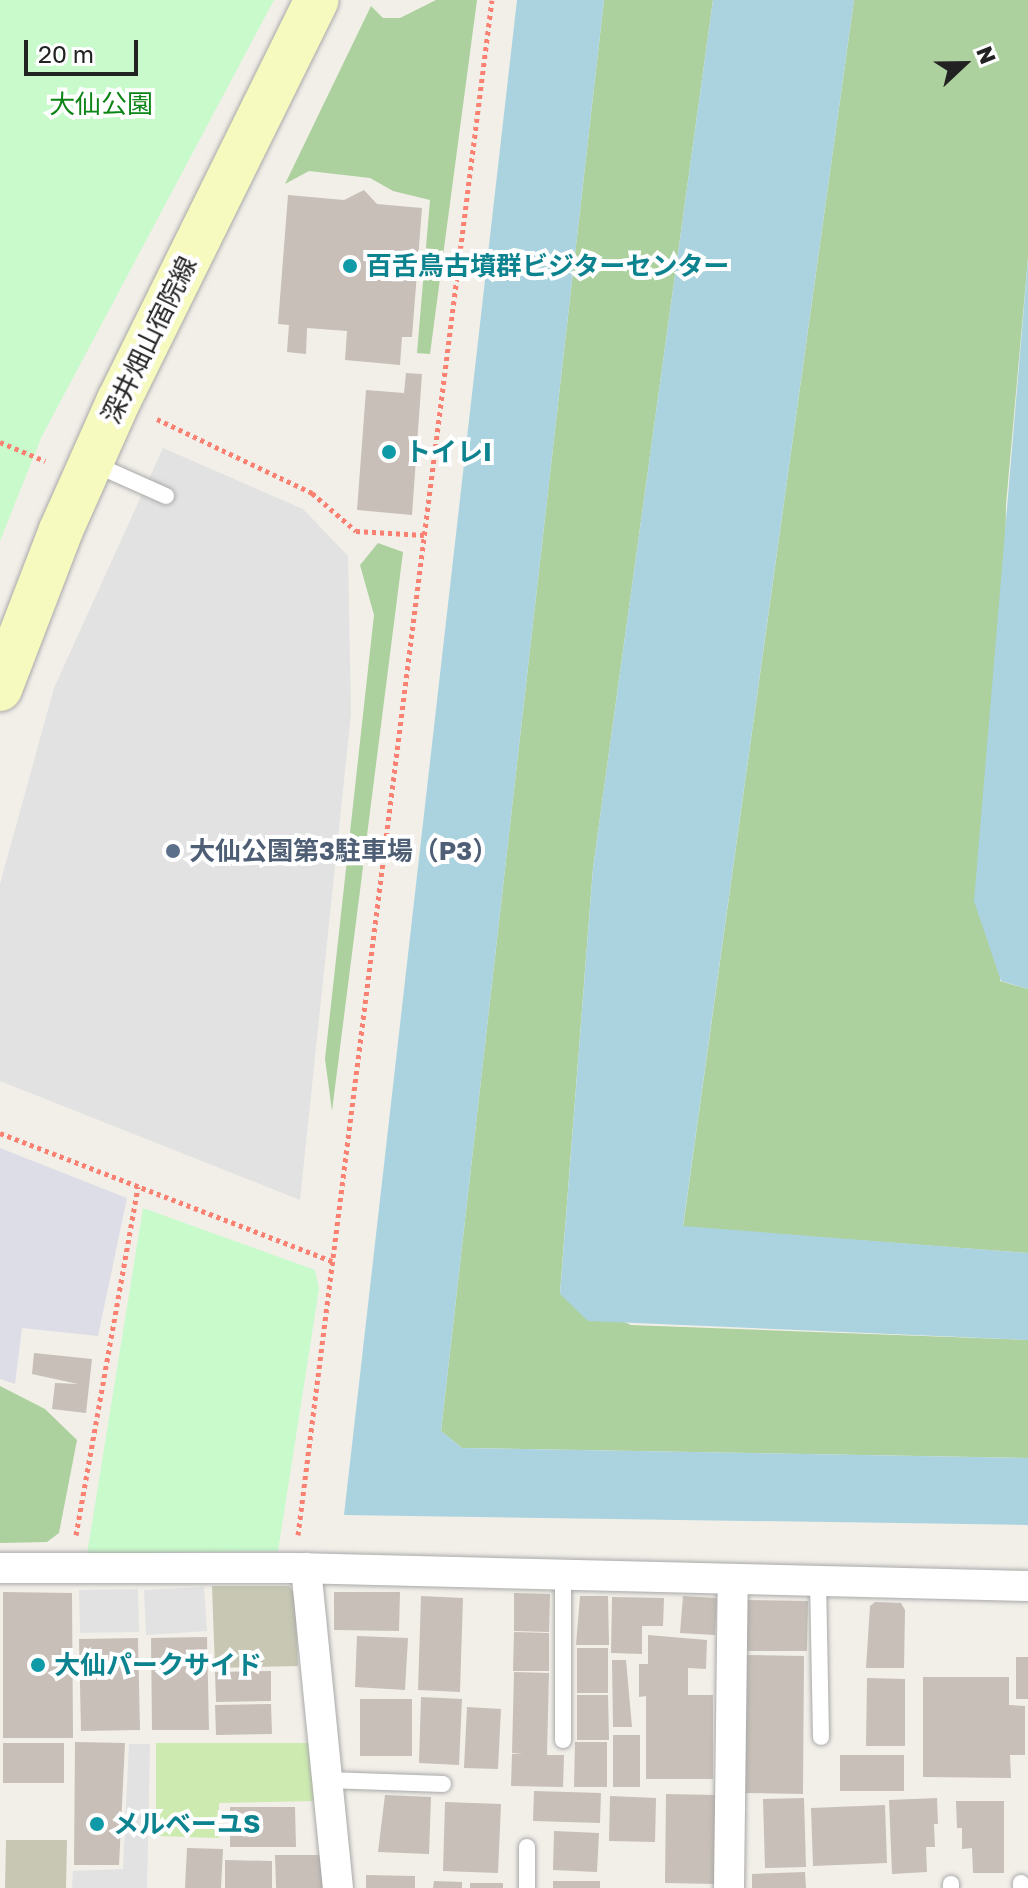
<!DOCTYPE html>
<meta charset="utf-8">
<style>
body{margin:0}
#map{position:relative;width:1028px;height:1888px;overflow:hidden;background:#f2efe9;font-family:"Golos Text","Noto Sans JP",sans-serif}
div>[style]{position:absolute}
.construction>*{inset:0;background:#c7c7b4}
.grass>*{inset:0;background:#cdebb0}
.forest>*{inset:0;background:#add19e}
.park>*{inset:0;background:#c8facc}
.parking>*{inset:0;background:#e2e2e2}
.plaza>*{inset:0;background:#dddde8}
.water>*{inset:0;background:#aad3df}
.building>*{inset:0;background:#c7bfb8}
.path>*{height:5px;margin-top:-2.5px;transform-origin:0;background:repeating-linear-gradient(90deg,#fa8072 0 4px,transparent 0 8px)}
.roads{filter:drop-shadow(0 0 2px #a9a9a9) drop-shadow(0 0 2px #a9a9a9)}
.service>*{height:16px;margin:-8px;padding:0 8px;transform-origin:8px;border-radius:8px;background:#fff}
.minor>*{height:30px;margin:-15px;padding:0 15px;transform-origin:15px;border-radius:15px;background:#fff}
.secondary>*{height:44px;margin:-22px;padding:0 22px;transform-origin:22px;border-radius:22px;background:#f7fabf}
.dots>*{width:22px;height:22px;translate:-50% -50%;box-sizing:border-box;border:4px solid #fff;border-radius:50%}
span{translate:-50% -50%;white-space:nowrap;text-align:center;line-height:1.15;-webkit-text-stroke:8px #fff;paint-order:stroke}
.park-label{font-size:26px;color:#0c8416}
.culture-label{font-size:26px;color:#0d838f;font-weight:700}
.left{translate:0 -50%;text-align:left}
.street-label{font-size:26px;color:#222}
.service-label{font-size:26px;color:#4e5e75;font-weight:700}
.north{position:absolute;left:924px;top:24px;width:80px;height:80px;-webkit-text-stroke:6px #fff;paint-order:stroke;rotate:68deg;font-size:22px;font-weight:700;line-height:32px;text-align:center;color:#222}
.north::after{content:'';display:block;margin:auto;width:28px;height:36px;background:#222;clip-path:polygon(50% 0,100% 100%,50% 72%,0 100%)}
.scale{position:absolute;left:24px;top:40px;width:114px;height:36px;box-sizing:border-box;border:4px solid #222;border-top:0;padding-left:10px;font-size:24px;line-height:28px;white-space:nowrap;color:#222;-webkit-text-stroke:6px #fff;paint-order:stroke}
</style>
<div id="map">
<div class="construction">
<i style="clip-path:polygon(212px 1586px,289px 1586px,295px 1594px,298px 1666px,215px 1668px)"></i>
<i style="clip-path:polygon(6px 1840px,67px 1840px,66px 1888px,5px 1888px)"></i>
</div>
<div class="grass">
<i style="clip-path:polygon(156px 1743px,313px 1743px,320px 1801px,219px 1803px,219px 1838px,156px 1836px)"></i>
</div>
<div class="forest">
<i style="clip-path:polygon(436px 0,477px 0,430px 354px,417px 353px,430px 200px,393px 191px,370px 178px,309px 171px,285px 184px,371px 6px,383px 18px,400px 18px)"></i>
<i style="clip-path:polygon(604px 0,713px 0,593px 868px,560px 1293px,631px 1325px,1028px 1340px,1028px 1458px,462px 1448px,441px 1431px)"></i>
<i style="clip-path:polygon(854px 0,1028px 0,1028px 258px,1006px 505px,1000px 981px,1028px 989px,1028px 1253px,683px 1227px)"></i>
<i style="clip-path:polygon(378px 543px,403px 552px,332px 1111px,325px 1059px,374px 615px,360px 565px)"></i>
<i style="clip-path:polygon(0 1386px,45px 1409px,77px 1440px,59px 1533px,47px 1542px,0 1543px)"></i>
</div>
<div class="park">
<i style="clip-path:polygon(0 0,274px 0,41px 438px,0 541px)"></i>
<i style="clip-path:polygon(143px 1208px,315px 1270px,319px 1289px,278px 1551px,87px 1554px)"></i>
</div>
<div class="parking">
<i style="clip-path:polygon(163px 448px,303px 509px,348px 556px,351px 714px,300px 1200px,0 1081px,0 884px,54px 688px)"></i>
<i style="clip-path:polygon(204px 1587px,207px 1631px,146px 1635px,144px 1590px)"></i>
<i style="clip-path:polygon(138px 1589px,139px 1632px,80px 1633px,79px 1590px)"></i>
<i style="clip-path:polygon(129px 1744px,150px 1744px,147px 1888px,72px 1888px,73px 1871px,123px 1869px)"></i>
</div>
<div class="plaza">
<i style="clip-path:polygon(0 1148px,127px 1198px,98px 1336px,22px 1328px,15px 1384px,0 1379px)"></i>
</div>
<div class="water">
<i style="clip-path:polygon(517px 0,604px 0,441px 1431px,462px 1448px,1028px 1458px,1028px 1525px,344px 1515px)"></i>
<i style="clip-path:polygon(713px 0,854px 0,683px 1226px,1028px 1253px,1028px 1340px,588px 1321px,560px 1294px,593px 868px)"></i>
<i style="clip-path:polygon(1028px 258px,1028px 989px,1001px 981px,974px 901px)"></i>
</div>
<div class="building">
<i style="clip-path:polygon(364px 190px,377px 204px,422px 208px,412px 337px,402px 337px,400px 365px,345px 360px,347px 331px,307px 328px,306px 354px,287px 352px,289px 325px,278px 324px,288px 195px,344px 200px)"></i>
<i style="clip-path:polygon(406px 373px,422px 374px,412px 515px,357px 510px,366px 390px,404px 393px)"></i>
<i style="clip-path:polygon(34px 1353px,92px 1359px,86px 1413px,52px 1409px,55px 1383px,78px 1384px,32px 1374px)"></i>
<i style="clip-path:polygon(3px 1592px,72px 1593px,73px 1738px,3px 1738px)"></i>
<i style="clip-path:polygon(334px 1592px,400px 1592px,399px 1631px,334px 1630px)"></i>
<i style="clip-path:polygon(514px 1593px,550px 1594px,549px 1632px,514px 1631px)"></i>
<i style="clip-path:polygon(421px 1596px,463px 1598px,460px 1692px,418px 1690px)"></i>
<i style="clip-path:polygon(580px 1596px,608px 1596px,609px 1645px,576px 1645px)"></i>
<i style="clip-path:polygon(683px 1596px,717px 1598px,715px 1635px,680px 1633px)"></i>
<i style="clip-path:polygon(612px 1597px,664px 1598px,663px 1626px,642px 1626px,642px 1654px,611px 1653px)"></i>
<i style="clip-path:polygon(747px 1600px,808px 1601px,807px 1651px,747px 1651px)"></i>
<i style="clip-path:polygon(875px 1602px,901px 1603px,905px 1610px,904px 1668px,866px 1668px,870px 1606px)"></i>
<i style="clip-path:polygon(514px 1632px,549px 1633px,549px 1671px,513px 1671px)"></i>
<i style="clip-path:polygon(648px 1635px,707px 1640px,706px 1669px,688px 1668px,688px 1695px,713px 1695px,713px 1779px,646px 1779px,646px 1696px,639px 1697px,639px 1664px,648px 1664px)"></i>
<i style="clip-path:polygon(357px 1636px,408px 1638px,405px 1690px,355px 1687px)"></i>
<i style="clip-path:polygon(207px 1637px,209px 1730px,152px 1730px,151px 1638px)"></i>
<i style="clip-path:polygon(138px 1638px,140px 1730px,81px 1731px,79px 1639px)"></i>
<i style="clip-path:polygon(577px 1648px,608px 1648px,608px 1693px,577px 1693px)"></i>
<i style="clip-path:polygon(745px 1655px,804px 1656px,803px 1794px,744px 1793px)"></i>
<i style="clip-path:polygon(1016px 1657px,1028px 1657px,1028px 1699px,1016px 1699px)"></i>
<i style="clip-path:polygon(612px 1660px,626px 1660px,632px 1727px,613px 1727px)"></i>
<i style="clip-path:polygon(271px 1671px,271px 1701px,216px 1702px,215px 1672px)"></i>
<i style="clip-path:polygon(514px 1672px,549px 1673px,547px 1755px,564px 1755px,563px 1787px,511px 1786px,512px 1754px,523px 1753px,512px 1753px)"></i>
<i style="clip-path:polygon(923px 1677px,1009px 1677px,1009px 1705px,1025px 1706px,1025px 1755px,1010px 1755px,1011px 1778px,923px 1777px)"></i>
<i style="clip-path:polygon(867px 1678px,905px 1679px,905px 1746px,866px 1746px)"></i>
<i style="clip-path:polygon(577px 1695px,608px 1695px,609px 1740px,577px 1740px)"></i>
<i style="clip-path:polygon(421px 1697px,462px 1699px,459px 1765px,419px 1763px)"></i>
<i style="clip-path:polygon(360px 1699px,412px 1699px,412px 1756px,360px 1756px)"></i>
<i style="clip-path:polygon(271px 1704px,272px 1734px,216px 1735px,215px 1705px)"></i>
<i style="clip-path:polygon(467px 1707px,501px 1709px,498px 1769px,464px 1768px)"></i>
<i style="clip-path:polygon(613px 1735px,640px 1735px,640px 1787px,613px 1787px)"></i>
<i style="clip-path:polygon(75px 1742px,125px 1743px,119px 1865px,74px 1865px)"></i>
<i style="clip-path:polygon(575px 1742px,607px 1742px,607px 1787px,574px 1787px)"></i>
<i style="clip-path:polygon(3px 1743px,64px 1743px,64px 1783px,3px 1783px)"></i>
<i style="clip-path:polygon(840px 1755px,904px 1755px,904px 1791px,840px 1791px)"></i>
<i style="clip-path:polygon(534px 1791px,601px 1793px,600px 1823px,533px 1821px)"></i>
<i style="clip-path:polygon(666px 1794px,716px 1795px,715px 1884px,665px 1883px)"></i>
<i style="clip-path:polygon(385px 1795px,431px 1797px,429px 1854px,378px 1852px)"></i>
<i style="clip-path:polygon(610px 1796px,656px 1798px,655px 1842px,609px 1841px)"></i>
<i style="clip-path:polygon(804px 1798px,806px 1867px,765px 1868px,763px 1799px)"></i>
<i style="clip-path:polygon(937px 1798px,938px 1824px,934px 1824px,935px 1847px,926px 1847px,927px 1872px,892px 1874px,889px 1800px)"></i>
<i style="clip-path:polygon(956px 1801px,1004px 1801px,1004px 1873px,973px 1873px,972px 1848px,962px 1849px,962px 1828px,957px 1828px)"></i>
<i style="clip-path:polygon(445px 1802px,501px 1804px,498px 1873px,443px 1871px)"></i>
<i style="clip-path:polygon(885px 1805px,887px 1863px,813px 1866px,811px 1808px)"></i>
<i style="clip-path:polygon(230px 1807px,295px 1807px,296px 1847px,230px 1847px)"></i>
<i style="clip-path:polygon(554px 1831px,599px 1833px,597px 1872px,553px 1870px)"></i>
<i style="clip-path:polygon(187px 1848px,223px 1849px,221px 1888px,185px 1888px)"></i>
<i style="clip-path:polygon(275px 1855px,330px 1855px,330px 1888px,276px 1888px)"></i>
<i style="clip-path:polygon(225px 1860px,272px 1861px,272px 1888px,225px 1888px)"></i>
<i style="clip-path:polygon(805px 1872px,806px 1888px,752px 1888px,752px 1874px)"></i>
<i style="clip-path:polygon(366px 1875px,415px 1876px,415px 1888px,366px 1888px)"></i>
<i style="clip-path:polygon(434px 1881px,462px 1882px,462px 1888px,433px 1888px)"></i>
<i style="clip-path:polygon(553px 1881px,600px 1881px,600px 1888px,553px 1888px)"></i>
<i style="clip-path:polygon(470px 1883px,503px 1883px,503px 1888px,470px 1888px)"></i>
</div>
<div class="path">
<i style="left:157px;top:419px;width:172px;rotate:25.5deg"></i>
<i style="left:312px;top:493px;width:58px;rotate:40.8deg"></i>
<i style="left:356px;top:531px;width:68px;rotate:3.4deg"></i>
<i style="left:0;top:442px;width:49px;rotate:22.9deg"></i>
<i style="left:0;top:1133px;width:356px;rotate:21.1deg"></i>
<i style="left:76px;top:1535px;width:354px;rotate:-79.9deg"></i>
<i style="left:298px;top:1535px;width:1547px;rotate:-82.8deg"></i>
</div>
<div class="roads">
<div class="service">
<i style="left:92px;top:463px;width:81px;rotate:24deg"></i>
<i style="left:563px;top:1575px;width:165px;rotate:90deg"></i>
<i style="left:818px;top:1580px;width:157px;rotate:88.9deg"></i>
<i style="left:328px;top:1780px;width:115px;rotate:2deg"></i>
<i style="left:1021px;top:1883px;width:5px;rotate:90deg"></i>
<i style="left:951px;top:1884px;width:4px;rotate:90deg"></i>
<i style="left:527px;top:1888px;width:41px;rotate:-90deg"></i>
</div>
<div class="minor">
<i style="left:0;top:1568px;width:295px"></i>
<i style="left:295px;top:1568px;width:733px;rotate:1.41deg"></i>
<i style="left:306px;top:1568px;width:322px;rotate:84.3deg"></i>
<i style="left:729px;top:1888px;width:309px;rotate:-89.3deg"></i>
</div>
<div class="secondary">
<i style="left:0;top:689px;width:170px;rotate:-69deg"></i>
<i style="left:61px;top:530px;width:142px;rotate:-66deg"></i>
<i style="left:119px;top:400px;width:446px;rotate:-63.7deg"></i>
</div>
</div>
<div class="dots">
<i style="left:350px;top:266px;background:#0f9aa8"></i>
<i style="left:389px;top:452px;background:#0f9aa8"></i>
<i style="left:173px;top:851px;background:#5c6f8a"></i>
<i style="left:38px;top:1665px;background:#0f9aa8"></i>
<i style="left:97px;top:1824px;background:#0f9aa8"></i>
</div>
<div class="park-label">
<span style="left:101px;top:104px">大仙公園</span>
</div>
<div class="culture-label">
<span class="left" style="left:366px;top:266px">百舌鳥古墳群ビジターセンター</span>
<span class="left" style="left:405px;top:452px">トイレI</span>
<span class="left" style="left:54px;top:1665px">大仙パークサイド</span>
<span class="left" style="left:113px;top:1824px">メルベーユS</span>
</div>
<div class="street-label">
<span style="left:149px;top:340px;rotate:-64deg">深井畑山宿院線</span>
</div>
<div class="service-label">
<span class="left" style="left:189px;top:851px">大仙公園第3駐車場（P3）</span>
</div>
<div class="north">N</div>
<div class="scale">20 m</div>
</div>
